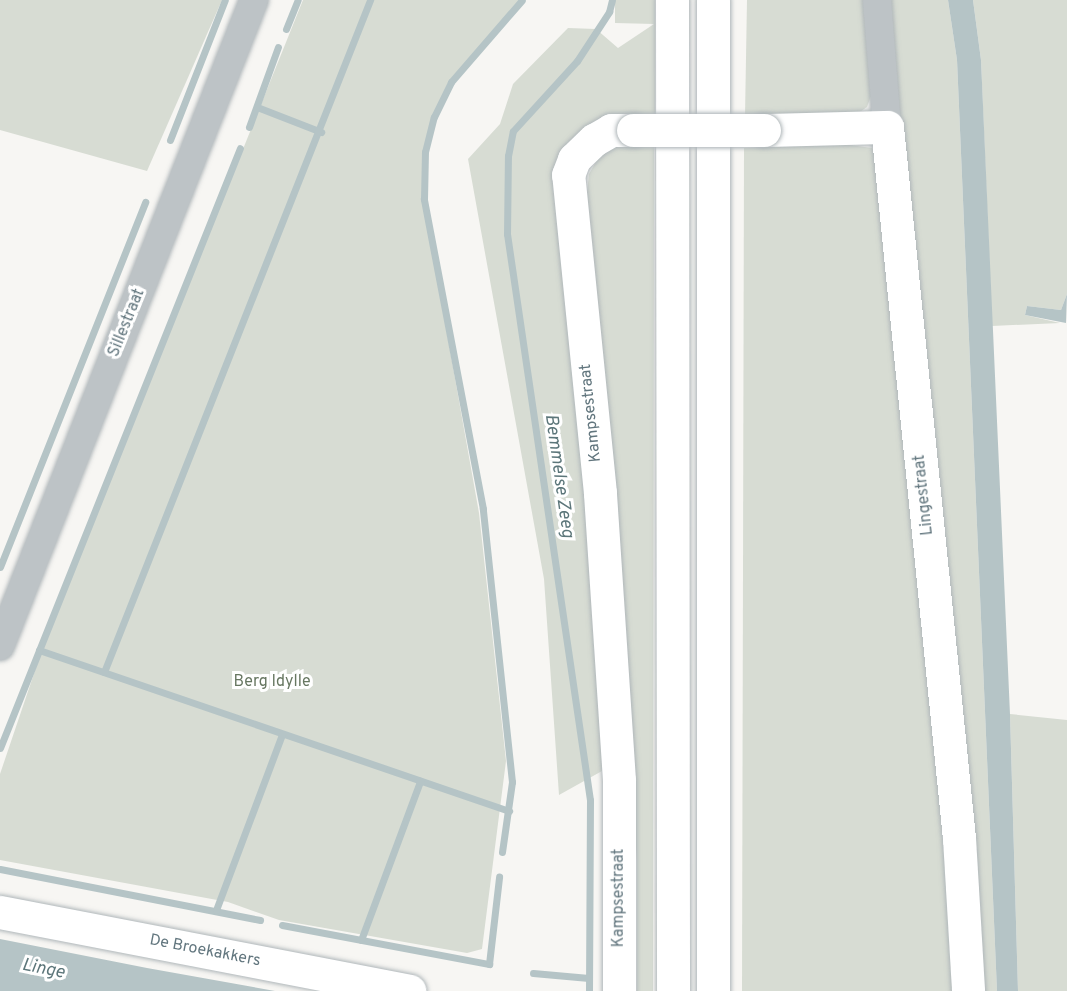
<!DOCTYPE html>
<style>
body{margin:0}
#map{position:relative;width:1067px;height:991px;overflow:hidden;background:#f7f6f3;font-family:Overpass,sans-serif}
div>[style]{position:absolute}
.green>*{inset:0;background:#d7dcd3}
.water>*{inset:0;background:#b5c4c6}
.stream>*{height:7px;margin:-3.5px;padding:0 3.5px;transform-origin:3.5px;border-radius:3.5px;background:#b5c4c6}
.roads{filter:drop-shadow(0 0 2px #b0b7ba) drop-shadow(0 0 2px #b0b7ba)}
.street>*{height:28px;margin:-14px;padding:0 14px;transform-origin:14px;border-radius:14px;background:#bdc3c6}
.secondary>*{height:33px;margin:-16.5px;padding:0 16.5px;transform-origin:16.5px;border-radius:16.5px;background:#fff}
.highway>*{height:33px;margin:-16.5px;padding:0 16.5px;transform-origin:16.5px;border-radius:16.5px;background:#fff}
.bridges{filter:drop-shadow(0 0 2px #b0b7ba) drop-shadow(0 0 2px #b0b7ba)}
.secondary-bridge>*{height:33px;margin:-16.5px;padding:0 16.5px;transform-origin:16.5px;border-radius:16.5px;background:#fff}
span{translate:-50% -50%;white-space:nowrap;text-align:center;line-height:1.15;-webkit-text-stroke:6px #fff;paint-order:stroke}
.street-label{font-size:16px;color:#62767e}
.park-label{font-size:16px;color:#677761}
.water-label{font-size:18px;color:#5c767a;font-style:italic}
</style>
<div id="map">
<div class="green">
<i style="clip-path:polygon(0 0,222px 0,147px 171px,0 130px)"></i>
<i style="clip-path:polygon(303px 0,520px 0,449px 81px,433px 116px,424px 152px,423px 199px,479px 513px,506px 761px,482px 949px,467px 953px,279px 920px,228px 902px,0 860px,0 774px,44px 644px)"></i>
<i style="clip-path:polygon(615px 0,655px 0,655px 117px,576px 148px,611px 766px,559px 795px,544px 579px,468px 159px,500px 124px,513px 84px,568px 28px,596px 29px,618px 48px,654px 24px,615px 23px)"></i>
<i style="clip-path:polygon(747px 0,866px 0,873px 90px,867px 107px,857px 114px,745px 116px)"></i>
<i style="clip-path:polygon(889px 0,948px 0,957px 60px,997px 991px,982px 991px)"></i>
<i style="clip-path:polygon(973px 0,1067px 0,1067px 294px,1061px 310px,1027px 306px,1025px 315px,1060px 323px,992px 326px,981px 60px)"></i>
<i style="clip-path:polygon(654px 140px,653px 991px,637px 991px,637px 861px,587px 193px,589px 174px,601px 153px,616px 141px)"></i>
<i style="clip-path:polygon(842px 144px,872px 148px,878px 159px,959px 991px,742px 991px,744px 148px)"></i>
<i style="clip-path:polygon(1010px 714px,1067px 720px,1067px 991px,1018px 991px)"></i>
</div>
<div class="water">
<i style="clip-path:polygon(948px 0,973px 0,981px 60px,1010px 714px,1018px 991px,997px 991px,957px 60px)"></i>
<i style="clip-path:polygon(1067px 294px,1066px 323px,1025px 315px,1027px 306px,1061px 310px)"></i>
<i style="clip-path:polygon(0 939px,147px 968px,275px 991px,0 991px)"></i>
</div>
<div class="stream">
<i style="left:286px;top:29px;width:31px;rotate:-68deg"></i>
<i style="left:257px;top:107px;width:69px;rotate:21.3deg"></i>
<i style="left:249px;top:127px;width:85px;rotate:-70.1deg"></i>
<i style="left:170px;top:140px;width:150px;rotate:-68.6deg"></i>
<i style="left:0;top:567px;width:393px;rotate:-68.3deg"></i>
<i style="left:39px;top:650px;width:497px;rotate:18.9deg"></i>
<i style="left:104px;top:672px;width:723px;rotate:-68.4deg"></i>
<i style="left:0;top:748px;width:646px;rotate:-68.2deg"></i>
<i style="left:502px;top:852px;width:71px;rotate:-81.9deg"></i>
<i style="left:512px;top:782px;width:275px;rotate:-96.1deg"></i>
<i style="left:483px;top:509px;width:316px;rotate:-100.8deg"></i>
<i style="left:424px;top:199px;width:47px;rotate:-88.8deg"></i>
<i style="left:425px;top:152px;width:36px;rotate:-76deg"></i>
<i style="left:434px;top:117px;width:39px;rotate:-64deg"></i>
<i style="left:451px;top:82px;width:108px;rotate:-49.1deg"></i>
<i style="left:0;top:869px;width:265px;rotate:11.1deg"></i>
<i style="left:216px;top:910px;width:188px;rotate:-69.4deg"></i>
<i style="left:282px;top:925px;width:211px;rotate:10.7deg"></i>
<i style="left:489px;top:964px;width:88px;rotate:-83.4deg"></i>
<i style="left:361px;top:940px;width:170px;rotate:-69.6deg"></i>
<i style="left:533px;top:973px;width:56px;rotate:5.1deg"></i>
<i style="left:589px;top:991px;width:191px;rotate:-89.7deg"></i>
<i style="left:590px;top:800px;width:572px;rotate:-98.34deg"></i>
<i style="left:507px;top:234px;width:78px;rotate:-89.3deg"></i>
<i style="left:508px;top:156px;width:25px;rotate:-79deg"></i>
<i style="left:513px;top:131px;width:95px;rotate:-47.6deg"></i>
<i style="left:577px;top:61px;width:59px;rotate:-56.9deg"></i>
<i style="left:609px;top:12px;width:12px;rotate:-76deg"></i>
</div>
<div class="roads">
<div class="street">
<i style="left:877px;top:0;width:127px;rotate:85.5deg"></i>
<i style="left:0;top:646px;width:694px;rotate:-68.54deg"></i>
</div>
<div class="secondary">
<i style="left:764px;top:130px;width:123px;rotate:-1.4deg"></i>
<i style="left:887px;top:127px;width:715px;rotate:84.22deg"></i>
<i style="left:959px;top:838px;width:153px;rotate:86.6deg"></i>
<i style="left:0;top:912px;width:417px;rotate:10.9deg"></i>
<i style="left:619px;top:991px;width:211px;rotate:-90deg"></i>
<i style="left:619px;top:780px;width:288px;rotate:-93.8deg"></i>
<i style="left:600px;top:493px;width:320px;rotate:-95.7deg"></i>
<i style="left:568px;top:175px;width:17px;rotate:-69deg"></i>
<i style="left:574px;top:159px;width:28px;rotate:-44deg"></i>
<i style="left:594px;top:140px;width:20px;rotate:-30deg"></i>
<i style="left:611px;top:130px;width:22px"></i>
</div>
<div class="highway">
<i style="left:672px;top:0;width:991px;rotate:89.94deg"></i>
<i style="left:713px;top:0;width:991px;rotate:90deg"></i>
</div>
</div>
<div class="bridges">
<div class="secondary-bridge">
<i style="left:633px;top:130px;width:131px"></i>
</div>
</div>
<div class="street-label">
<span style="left:127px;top:323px;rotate:-68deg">Sillestraat</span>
<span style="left:591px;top:413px;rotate:-96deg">Kampsestraat</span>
<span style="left:924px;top:495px;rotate:-96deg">Lingestraat</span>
<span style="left:619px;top:898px;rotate:-90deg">Kampsestraat</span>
<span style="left:205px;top:951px;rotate:11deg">De Broekakkers</span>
</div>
<div class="park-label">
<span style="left:272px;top:682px">Berg Idylle</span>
</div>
<div class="water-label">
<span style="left:558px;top:476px;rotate:82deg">Bemmelse Zeeg</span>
<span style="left:43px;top:970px;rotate:11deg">Linge</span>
</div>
</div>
